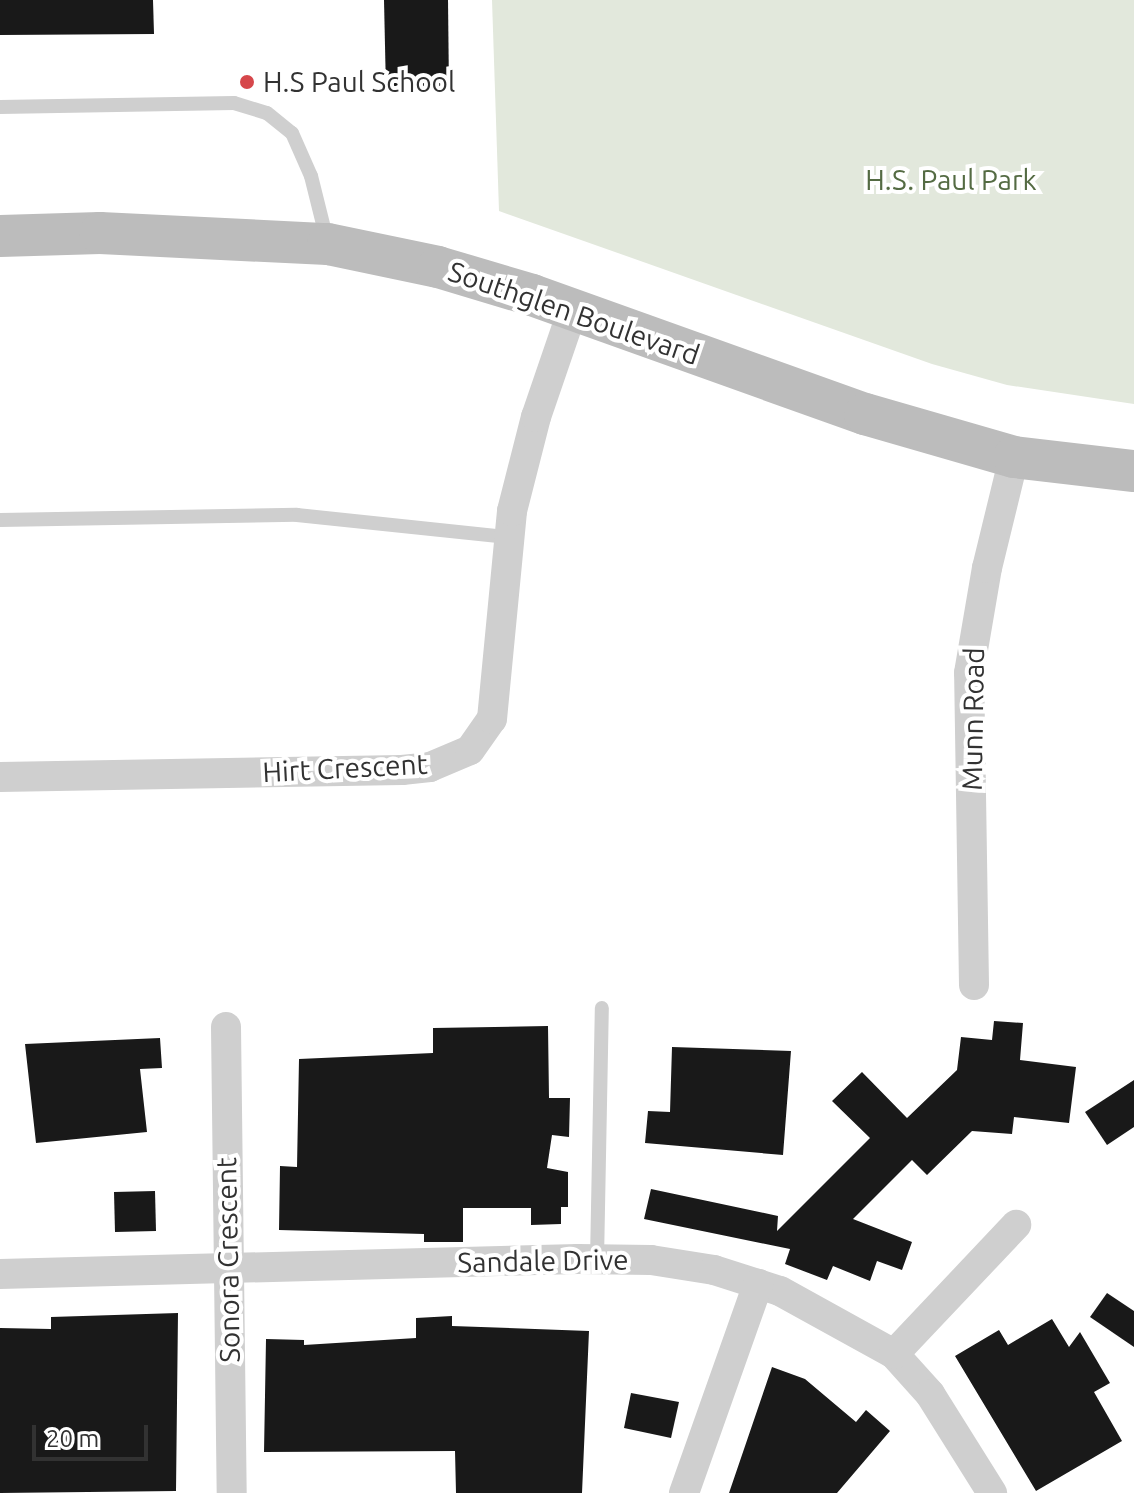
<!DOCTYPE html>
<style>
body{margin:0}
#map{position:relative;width:1134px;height:1493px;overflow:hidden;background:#fff;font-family:Ubuntu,sans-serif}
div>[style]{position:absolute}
.green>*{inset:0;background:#e2e8dc}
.building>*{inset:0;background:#191919}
.lane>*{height:14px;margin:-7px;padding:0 7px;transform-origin:7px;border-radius:7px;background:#cfcfcf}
.street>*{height:30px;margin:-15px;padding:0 15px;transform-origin:15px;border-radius:15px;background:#cfcfcf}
.secondary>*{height:42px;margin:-21px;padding:0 21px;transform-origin:21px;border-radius:21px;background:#bcbcbc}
.dots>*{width:22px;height:22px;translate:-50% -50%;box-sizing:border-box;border:4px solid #fff;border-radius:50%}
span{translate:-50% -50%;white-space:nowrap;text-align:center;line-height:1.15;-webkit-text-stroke:8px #fff;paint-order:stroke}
.poi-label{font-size:28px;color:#323232}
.left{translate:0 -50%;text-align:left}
.park-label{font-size:28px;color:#546b43}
.street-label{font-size:28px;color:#323232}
.scale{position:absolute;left:32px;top:1425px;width:116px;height:36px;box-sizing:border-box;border:4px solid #323232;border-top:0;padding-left:10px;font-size:24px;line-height:28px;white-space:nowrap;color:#323232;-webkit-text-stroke:6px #fff;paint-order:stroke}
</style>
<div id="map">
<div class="green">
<i style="clip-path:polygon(492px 0,1134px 0,1134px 404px,1007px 385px,932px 364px,499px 211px)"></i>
</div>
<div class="building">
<i style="clip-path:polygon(0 0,153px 0,154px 34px,0 35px)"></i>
<i style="clip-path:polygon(384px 0,448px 0,449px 91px,386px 91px)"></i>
<i style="clip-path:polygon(994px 1021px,1023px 1023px,1020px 1060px,1076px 1067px,1069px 1123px,1014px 1117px,1012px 1134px,972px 1131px,927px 1175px,912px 1160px,853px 1219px,912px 1242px,902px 1270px,877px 1261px,870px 1281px,833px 1266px,827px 1280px,785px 1264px,790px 1249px,644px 1219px,651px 1189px,778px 1216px,777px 1231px,870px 1138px,832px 1101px,862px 1072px,907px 1118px,957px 1070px,961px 1037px,992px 1040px)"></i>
<i style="clip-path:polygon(548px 1026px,549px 1098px,570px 1098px,569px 1137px,552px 1135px,547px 1168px,568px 1172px,568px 1207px,561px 1207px,561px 1224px,531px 1225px,531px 1208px,463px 1208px,463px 1242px,424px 1242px,424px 1234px,279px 1230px,280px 1166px,297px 1167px,299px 1059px,433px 1053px,433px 1028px)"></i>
<i style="clip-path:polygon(160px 1038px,162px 1068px,140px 1069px,147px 1132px,36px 1143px,25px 1044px)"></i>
<i style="clip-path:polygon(672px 1047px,791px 1051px,783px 1155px,645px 1143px,648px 1111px,670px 1112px)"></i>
<i style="clip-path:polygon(1134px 1080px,1134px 1127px,1107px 1145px,1085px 1112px)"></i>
<i style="clip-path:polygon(155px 1191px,156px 1231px,115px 1232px,114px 1192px)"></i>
<i style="clip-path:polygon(1107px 1293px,1134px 1311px,1134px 1347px,1090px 1317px)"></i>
<i style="clip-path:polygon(178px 1313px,176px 1491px,0 1493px,0 1328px,51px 1329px,51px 1317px)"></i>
<i style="clip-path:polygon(452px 1316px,452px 1326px,589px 1331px,582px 1493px,456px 1493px,455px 1451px,264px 1452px,266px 1339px,304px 1340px,304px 1345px,416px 1338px,416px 1318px)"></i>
<i style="clip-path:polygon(1052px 1319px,1069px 1347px,1080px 1332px,1110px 1383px,1094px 1392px,1122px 1441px,1036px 1491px,955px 1356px,999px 1330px,1008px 1345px)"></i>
<i style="clip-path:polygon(772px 1367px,805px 1379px,856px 1422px,866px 1410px,890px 1431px,837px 1493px,729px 1493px)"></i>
<i style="clip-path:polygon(631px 1393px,679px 1402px,671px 1438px,624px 1428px)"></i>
</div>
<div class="lane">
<i style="left:0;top:107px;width:234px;rotate:-1deg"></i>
<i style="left:234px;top:103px;width:34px;rotate:17deg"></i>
<i style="left:267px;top:113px;width:32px;rotate:39deg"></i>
<i style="left:292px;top:133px;width:47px;rotate:66.2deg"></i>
<i style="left:311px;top:176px;width:66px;rotate:76deg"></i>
<i style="left:0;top:520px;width:297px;rotate:-1deg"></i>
<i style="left:297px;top:515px;width:212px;rotate:6deg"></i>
<i style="left:597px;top:1260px;width:252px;rotate:-88.9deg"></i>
</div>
<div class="street">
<i style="left:0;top:777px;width:402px;rotate:-1deg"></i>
<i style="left:402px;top:770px;width:28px;rotate:-6deg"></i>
<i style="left:430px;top:767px;width:43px;rotate:-23deg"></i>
<i style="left:470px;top:750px;width:38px;rotate:-55deg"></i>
<i style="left:492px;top:719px;width:209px;rotate:-84.5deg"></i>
<i style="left:512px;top:511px;width:97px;rotate:-75.7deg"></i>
<i style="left:536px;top:417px;width:111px;rotate:-71.1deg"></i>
<i style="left:974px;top:985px;width:312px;rotate:-90.9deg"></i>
<i style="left:969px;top:673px;width:107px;rotate:-80.3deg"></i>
<i style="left:987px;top:568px;width:114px;rotate:-76.3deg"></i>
<i style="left:226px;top:1027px;width:466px;rotate:89.3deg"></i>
<i style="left:0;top:1274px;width:578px;rotate:-1.49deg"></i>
<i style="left:578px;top:1259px;width:73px;rotate:0.8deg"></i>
<i style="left:651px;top:1260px;width:64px;rotate:9deg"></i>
<i style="left:714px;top:1270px;width:69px;rotate:17.7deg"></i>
<i style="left:780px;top:1291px;width:130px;rotate:28.9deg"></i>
<i style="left:894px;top:1354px;width:54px;rotate:48deg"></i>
<i style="left:930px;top:1394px;width:117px;rotate:57.9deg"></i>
<i style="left:894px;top:1354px;width:178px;rotate:-46.6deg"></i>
<i style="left:684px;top:1493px;width:222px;rotate:-70.5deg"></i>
</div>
<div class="secondary">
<i style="left:0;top:236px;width:100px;rotate:-1.7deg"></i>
<i style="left:100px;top:233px;width:228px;rotate:2.8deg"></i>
<i style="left:328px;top:244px;width:112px;rotate:11.8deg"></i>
<i style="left:438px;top:267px;width:98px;rotate:16.6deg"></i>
<i style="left:532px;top:295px;width:354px;rotate:19.7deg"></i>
<i style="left:865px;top:414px;width:155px;rotate:16.1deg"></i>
<i style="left:1014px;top:457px;width:121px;rotate:6.7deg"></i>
</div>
<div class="dots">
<i style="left:247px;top:82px;background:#d6474b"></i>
</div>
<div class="poi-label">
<span class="left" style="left:263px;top:82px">H.S Paul School</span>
</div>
<div class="park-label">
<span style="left:951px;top:180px">H.S. Paul Park</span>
</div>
<div class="street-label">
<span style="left:574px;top:313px;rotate:19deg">Southglen Boulevard</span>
<span style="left:973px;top:719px;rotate:-89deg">Munn Road</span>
<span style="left:345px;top:768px;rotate:-3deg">Hirt Crescent</span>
<span style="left:228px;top:1260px;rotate:-91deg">Sonora Crescent</span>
<span style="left:543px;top:1261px;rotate:-1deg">Sandale Drive</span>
</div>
<div class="scale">20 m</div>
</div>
